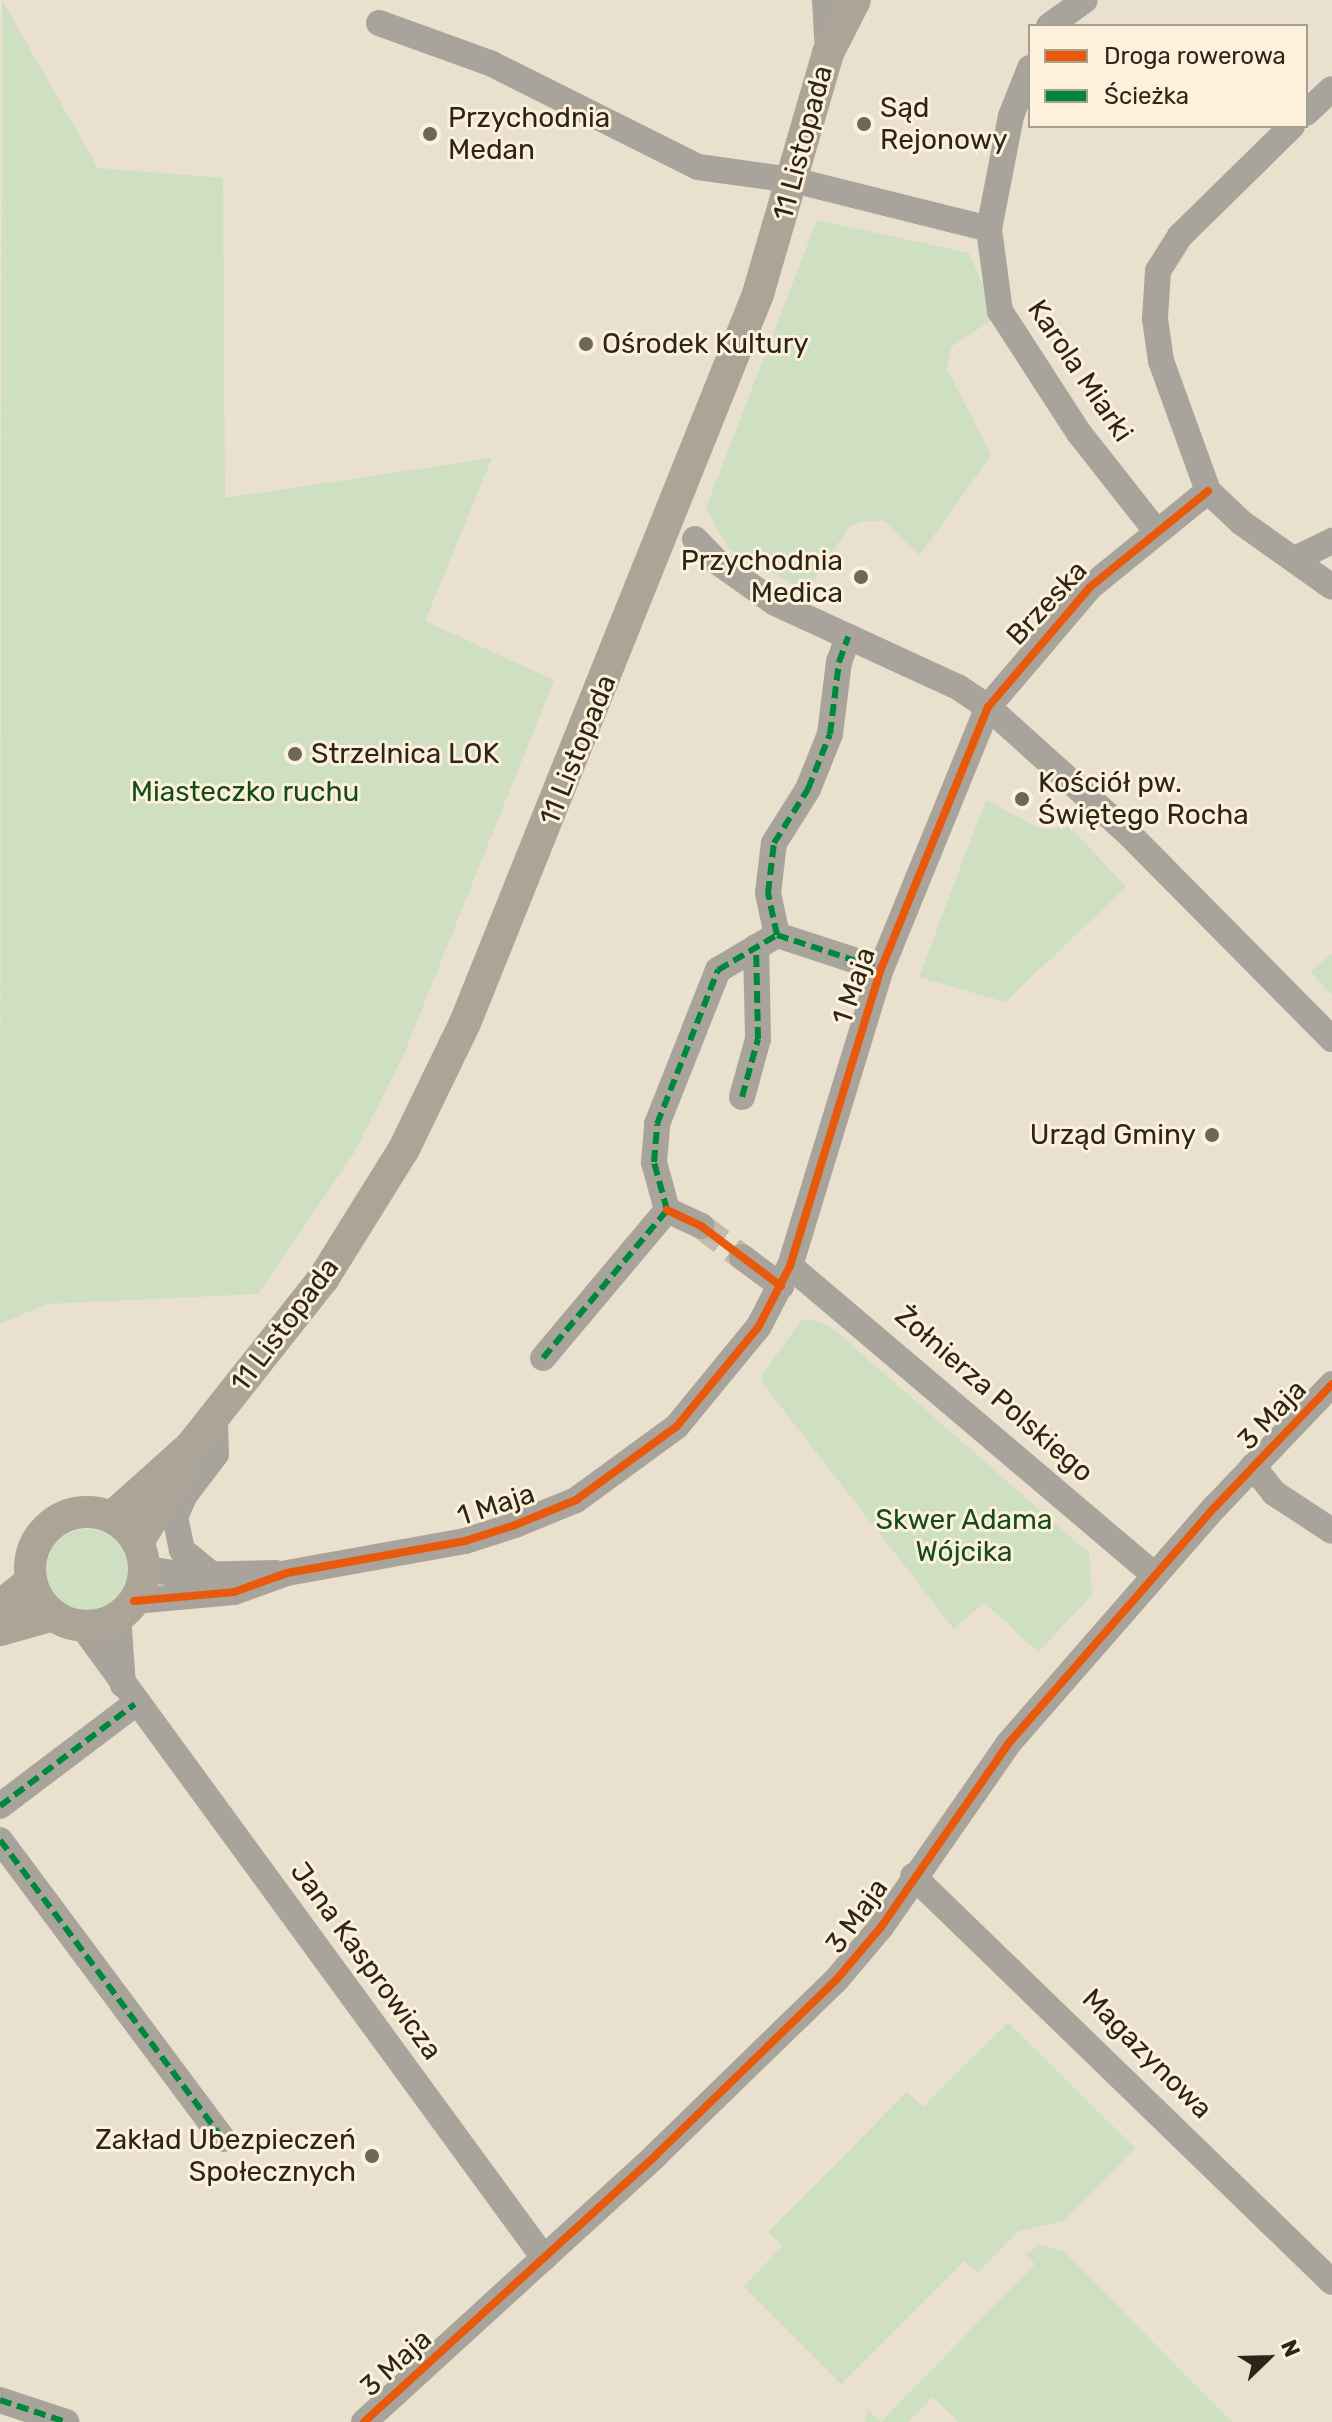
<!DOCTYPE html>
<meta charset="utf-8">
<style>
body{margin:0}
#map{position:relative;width:1332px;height:2422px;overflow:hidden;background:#e9e0cd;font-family:Rubik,sans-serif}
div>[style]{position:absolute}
.green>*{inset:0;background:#cfdfc1}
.round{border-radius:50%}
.minor-tunnel>*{height:26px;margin-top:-13px;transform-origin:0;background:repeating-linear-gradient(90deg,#c3bba9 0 26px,transparent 0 39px)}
.minor>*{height:26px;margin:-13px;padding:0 13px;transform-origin:13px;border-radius:13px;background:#a9a49b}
.major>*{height:32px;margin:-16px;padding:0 16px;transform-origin:16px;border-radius:16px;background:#aca497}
.major>.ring{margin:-16px;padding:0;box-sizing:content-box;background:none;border:32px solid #aca497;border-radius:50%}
.quiet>*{height:6px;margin-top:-3px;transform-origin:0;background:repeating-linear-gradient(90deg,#00873e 0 12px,transparent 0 18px)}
.cycleway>*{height:8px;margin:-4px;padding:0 4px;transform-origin:4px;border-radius:4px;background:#e8590c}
.dots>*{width:22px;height:22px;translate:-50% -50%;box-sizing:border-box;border:4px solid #fdf1dc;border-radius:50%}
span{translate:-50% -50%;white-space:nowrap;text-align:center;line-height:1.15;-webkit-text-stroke:6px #fdf1dc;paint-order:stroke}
.poi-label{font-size:28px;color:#2c2518}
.left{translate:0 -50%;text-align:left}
.right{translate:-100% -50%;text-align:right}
.street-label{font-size:28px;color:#2c2518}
.park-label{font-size:28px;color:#134c16}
.legend{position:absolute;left:1028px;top:24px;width:280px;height:104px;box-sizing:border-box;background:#fdf1dc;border:2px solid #a99f8e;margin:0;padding:10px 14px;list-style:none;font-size:24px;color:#2c2518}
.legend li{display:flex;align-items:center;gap:16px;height:40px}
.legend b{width:40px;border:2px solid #a99f8e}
.north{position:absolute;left:1228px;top:2318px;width:80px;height:80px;-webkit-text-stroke:6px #fdf1dc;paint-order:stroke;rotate:67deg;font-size:22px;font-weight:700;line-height:32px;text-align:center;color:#2c2518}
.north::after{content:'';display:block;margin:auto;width:28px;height:36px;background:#2c2518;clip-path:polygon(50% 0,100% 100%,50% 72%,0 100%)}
</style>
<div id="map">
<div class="green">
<i style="clip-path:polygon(2px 0,98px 168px,223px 178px,225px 498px,492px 458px,425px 621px,554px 680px,403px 1056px,354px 1153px,258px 1294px,47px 1304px,0 1324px)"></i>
<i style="clip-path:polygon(817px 220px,969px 253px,996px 317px,951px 347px,947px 369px,991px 455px,920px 555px,884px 521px,864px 521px,849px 527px,806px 591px,729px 549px,706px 508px)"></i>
<i style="clip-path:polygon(986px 800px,1041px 829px,1070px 827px,1126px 887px,1005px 1002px,919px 977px)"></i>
<i style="clip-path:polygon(1332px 954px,1332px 995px,1310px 972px)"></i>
<i style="clip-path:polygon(810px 1319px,831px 1327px,1089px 1553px,1092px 1595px,1038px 1652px,984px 1602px,954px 1629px,763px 1384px,761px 1377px,783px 1346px,801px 1321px)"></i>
<i class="round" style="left:46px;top:1529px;width:82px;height:82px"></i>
<i style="clip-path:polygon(1008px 2023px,1135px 2148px,1064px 2221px,1018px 2231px,978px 2273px,964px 2261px,841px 2384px,744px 2287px,782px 2246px,768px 2232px,907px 2092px,923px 2107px)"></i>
<i style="clip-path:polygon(1040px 2245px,1063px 2251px,1232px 2422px,958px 2422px,933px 2397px,908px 2422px,865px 2422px,868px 2410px,881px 2422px,1035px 2264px,1025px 2254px)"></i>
</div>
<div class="minor-tunnel">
<i style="left:701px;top:1226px;width:51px;rotate:37.1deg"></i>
</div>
<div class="minor">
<i style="left:825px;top:0;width:53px;rotate:86.8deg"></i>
<i style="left:379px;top:23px;width:120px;rotate:19.9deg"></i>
<i style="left:492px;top:64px;width:230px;rotate:26.6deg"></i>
<i style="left:698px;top:167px;width:96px;rotate:7.8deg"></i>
<i style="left:793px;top:180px;width:202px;rotate:14deg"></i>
<i style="left:1049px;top:26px;width:44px;rotate:-35.8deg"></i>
<i style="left:1030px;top:68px;width:52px;rotate:111.6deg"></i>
<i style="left:1011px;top:116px;width:115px;rotate:101deg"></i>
<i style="left:989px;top:229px;width:83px;rotate:82.4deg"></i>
<i style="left:1000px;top:311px;width:145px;rotate:57.1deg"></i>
<i style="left:1079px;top:433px;width:126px;rotate:51.8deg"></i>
<i style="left:1306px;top:113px;width:35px;rotate:-43deg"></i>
<i style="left:1292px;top:126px;width:157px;rotate:135.5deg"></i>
<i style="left:1180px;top:236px;width:41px;rotate:122.2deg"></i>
<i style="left:1158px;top:271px;width:48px;rotate:93.6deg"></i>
<i style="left:1155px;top:319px;width:42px;rotate:81.9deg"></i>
<i style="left:1161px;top:361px;width:138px;rotate:70.1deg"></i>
<i style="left:1208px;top:491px;width:47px;rotate:43.3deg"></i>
<i style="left:1242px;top:523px;width:110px;rotate:35.4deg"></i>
<i style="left:695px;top:539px;width:30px;rotate:46deg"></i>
<i style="left:716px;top:561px;width:72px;rotate:35.4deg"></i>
<i style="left:775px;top:603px;width:201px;rotate:24.7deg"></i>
<i style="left:958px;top:687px;width:36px;rotate:34deg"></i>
<i style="left:988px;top:707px;width:191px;rotate:42deg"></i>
<i style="left:1130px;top:835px;width:287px;rotate:45.3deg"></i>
<i style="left:1297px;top:558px;width:39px;rotate:-26deg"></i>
<i style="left:777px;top:935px;width:43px;rotate:-102.1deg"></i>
<i style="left:768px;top:893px;width:50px;rotate:-83.2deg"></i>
<i style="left:774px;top:843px;width:64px;rotate:-57.8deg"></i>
<i style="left:808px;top:789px;width:59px;rotate:-68.2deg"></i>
<i style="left:830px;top:734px;width:73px;rotate:-82.9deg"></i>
<i style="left:839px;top:662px;width:27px;rotate:-70deg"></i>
<i style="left:777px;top:935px;width:109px;rotate:18.1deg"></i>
<i style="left:742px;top:1097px;width:60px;rotate:-74.6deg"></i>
<i style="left:758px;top:1039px;width:92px;rotate:-91.2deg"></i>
<i style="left:667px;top:1210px;width:38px;rotate:25deg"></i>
<i style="left:742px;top:1257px;width:49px;rotate:36.6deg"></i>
<i style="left:790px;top:1266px;width:477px;rotate:40.3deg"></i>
<i style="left:543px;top:1358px;width:193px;rotate:-50deg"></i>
<i style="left:667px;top:1210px;width:50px;rotate:-105.2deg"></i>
<i style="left:654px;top:1162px;width:38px;rotate:-85deg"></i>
<i style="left:657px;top:1124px;width:166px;rotate:-68.4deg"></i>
<i style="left:718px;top:970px;width:69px;rotate:-30.7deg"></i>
<i style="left:1253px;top:1466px;width:34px;rotate:52deg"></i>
<i style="left:1274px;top:1493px;width:69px;rotate:33.2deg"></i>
<i style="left:144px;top:1569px;width:43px;rotate:7.9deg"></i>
<i style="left:187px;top:1575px;width:89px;rotate:-1.3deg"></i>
<i style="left:209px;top:1572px;width:35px;rotate:-141deg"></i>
<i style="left:182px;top:1550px;width:34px;rotate:-102deg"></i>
<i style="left:175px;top:1517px;width:24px;rotate:-66deg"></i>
<i style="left:185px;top:1495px;width:51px;rotate:-52.9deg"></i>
<i style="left:216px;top:1454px;width:37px;rotate:-92deg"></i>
<i style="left:134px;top:1601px;width:100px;rotate:-5.1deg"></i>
<i style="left:234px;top:1592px;width:56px;rotate:-19.7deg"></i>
<i style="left:287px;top:1573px;width:181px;rotate:-10.2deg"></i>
<i style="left:465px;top:1541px;width:52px;rotate:-17.7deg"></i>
<i style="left:515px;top:1525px;width:66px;rotate:-22.3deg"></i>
<i style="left:576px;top:1500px;width:125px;rotate:-36.2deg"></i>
<i style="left:677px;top:1426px;width:129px;rotate:-50.6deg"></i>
<i style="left:759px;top:1326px;width:68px;rotate:-62.7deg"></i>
<i style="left:790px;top:1266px;width:311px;rotate:-73deg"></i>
<i style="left:881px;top:969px;width:283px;rotate:-67.8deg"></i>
<i style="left:988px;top:707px;width:157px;rotate:-49.6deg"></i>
<i style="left:1090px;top:587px;width:152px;rotate:-39.1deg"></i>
<i style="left:118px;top:1616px;width:69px;rotate:85.9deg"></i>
<i style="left:82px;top:1626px;width:783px;rotate:53.83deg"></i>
<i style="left:0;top:1806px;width:169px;rotate:-37.1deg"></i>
<i style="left:0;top:1840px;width:373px;rotate:53.3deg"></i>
<i style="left:913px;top:1876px;width:583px;rotate:44.1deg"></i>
<i style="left:0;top:2400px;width:70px;rotate:18.4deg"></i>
<i style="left:364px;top:2422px;width:396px;rotate:-42.4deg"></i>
<i style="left:656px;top:2155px;width:252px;rotate:-44.2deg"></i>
<i style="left:837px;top:1979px;width:68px;rotate:-49.8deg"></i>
<i style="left:881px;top:1927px;width:223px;rotate:-55.2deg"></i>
<i style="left:1008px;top:1744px;width:315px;rotate:-48.9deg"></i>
<i style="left:1215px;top:1507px;width:170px;rotate:-46.4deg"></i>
</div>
<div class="major">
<i class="ring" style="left:30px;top:1512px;width:82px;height:82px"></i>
<i style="left:112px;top:1517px;width:106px;rotate:-41.9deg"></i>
<i style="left:191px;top:1446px;width:213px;rotate:-51.7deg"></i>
<i style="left:323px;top:1279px;width:153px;rotate:-58.1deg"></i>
<i style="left:404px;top:1149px;width:140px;rotate:-64.2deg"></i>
<i style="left:465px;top:1023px;width:786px;rotate:-68.1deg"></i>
<i style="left:758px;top:294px;width:251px;rotate:-73.8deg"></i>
<i style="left:828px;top:53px;width:59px;rotate:-63deg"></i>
<i style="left:139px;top:1541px;width:83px;rotate:-59.7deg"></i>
<i style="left:0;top:1606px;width:40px;rotate:-39deg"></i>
<i style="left:0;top:1630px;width:55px;rotate:-15.8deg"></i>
</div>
<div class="quiet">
<i style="left:777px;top:935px;width:43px;rotate:-102.1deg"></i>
<i style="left:768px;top:893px;width:50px;rotate:-83.2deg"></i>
<i style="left:774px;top:843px;width:64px;rotate:-57.8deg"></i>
<i style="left:808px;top:789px;width:59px;rotate:-68.2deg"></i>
<i style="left:830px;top:734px;width:73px;rotate:-82.9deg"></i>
<i style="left:839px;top:662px;width:27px;rotate:-70deg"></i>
<i style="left:777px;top:935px;width:109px;rotate:18.1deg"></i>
<i style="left:742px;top:1097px;width:60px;rotate:-74.6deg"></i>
<i style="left:758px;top:1039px;width:92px;rotate:-91.2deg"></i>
<i style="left:543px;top:1358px;width:193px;rotate:-50deg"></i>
<i style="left:667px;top:1210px;width:50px;rotate:-105.2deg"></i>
<i style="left:654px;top:1162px;width:38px;rotate:-85deg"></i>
<i style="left:657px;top:1124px;width:166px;rotate:-68.4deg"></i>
<i style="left:718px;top:970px;width:69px;rotate:-30.7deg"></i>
<i style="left:0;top:1806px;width:169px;rotate:-37.1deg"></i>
<i style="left:0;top:1840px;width:373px;rotate:53.3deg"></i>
<i style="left:0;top:2400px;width:70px;rotate:18.4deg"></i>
</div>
<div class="cycleway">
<i style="left:667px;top:1210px;width:38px;rotate:25deg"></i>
<i style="left:701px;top:1226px;width:100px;rotate:36.9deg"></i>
<i style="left:134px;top:1601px;width:100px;rotate:-5.1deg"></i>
<i style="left:234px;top:1592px;width:56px;rotate:-19.7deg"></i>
<i style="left:287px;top:1573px;width:181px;rotate:-10.2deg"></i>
<i style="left:465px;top:1541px;width:52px;rotate:-17.7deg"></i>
<i style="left:515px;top:1525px;width:66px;rotate:-22.3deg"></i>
<i style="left:576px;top:1500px;width:125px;rotate:-36.2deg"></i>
<i style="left:677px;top:1426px;width:129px;rotate:-50.6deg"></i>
<i style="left:759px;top:1326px;width:68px;rotate:-62.7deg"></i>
<i style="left:790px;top:1266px;width:311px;rotate:-73deg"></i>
<i style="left:881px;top:969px;width:283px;rotate:-67.8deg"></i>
<i style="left:988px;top:707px;width:157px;rotate:-49.6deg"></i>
<i style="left:1090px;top:587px;width:152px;rotate:-39.1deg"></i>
<i style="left:364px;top:2422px;width:396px;rotate:-42.4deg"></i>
<i style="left:656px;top:2155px;width:252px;rotate:-44.2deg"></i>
<i style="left:837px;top:1979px;width:68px;rotate:-49.8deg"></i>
<i style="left:881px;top:1927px;width:223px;rotate:-55.2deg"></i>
<i style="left:1008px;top:1744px;width:315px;rotate:-48.9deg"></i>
<i style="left:1215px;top:1507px;width:170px;rotate:-46.4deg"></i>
</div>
<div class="dots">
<i style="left:864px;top:124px;background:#6e6657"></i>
<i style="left:430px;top:134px;background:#6e6657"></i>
<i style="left:586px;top:344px;background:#6e6657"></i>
<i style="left:861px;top:577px;background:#6e6657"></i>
<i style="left:295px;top:754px;background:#6e6657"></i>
<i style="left:1022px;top:799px;background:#6e6657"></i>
<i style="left:1212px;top:1135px;background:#6e6657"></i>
<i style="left:372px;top:2156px;background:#6e6657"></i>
</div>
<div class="poi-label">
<span class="left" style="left:880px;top:124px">Sąd<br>Rejonowy</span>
<span class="left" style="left:448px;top:134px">Przychodnia<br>Medan</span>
<span class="left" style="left:602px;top:344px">Ośrodek Kultury</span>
<span class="right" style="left:843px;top:577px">Przychodnia<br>Medica</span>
<span class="left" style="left:311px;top:754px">Strzelnica LOK</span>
<span class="left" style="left:1038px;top:799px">Kościół pw.<br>Świętego Rocha</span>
<span class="right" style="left:1196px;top:1135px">Urząd Gminy</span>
<span class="right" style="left:356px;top:2156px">Zakład Ubezpieczeń<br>Społecznych</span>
</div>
<div class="street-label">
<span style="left:803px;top:143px;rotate:-75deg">11 Listopada</span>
<span style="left:1080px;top:371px;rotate:56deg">Karola Miarki</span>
<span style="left:1047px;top:603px;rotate:-47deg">Brzeska</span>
<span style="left:578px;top:750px;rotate:-68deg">11 Listopada</span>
<span style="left:854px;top:986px;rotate:-71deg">1 Maja</span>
<span style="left:285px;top:1325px;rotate:-53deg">11 Listopada</span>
<span style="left:994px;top:1394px;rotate:41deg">Żołnierza Polskiego</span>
<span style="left:1272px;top:1415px;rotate:-46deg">3 Maja</span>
<span style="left:496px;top:1505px;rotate:-18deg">1 Maja</span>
<span style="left:857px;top:1916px;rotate:-54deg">3 Maja</span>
<span style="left:366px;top:1961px;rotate:54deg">Jana Kasprowicza</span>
<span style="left:1147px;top:2054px;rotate:45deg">Magazynowa</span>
<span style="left:396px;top:2363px;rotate:-42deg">3 Maja</span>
</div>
<div class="park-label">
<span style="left:245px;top:792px">Miasteczko ruchu</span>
<span style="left:964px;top:1536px">Skwer Adama<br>Wójcika</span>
</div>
<ul class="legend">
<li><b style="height:10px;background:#e8590c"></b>Droga rowerowa</li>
<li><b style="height:10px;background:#00873e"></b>Ścieżka</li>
</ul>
<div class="north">N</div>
</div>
